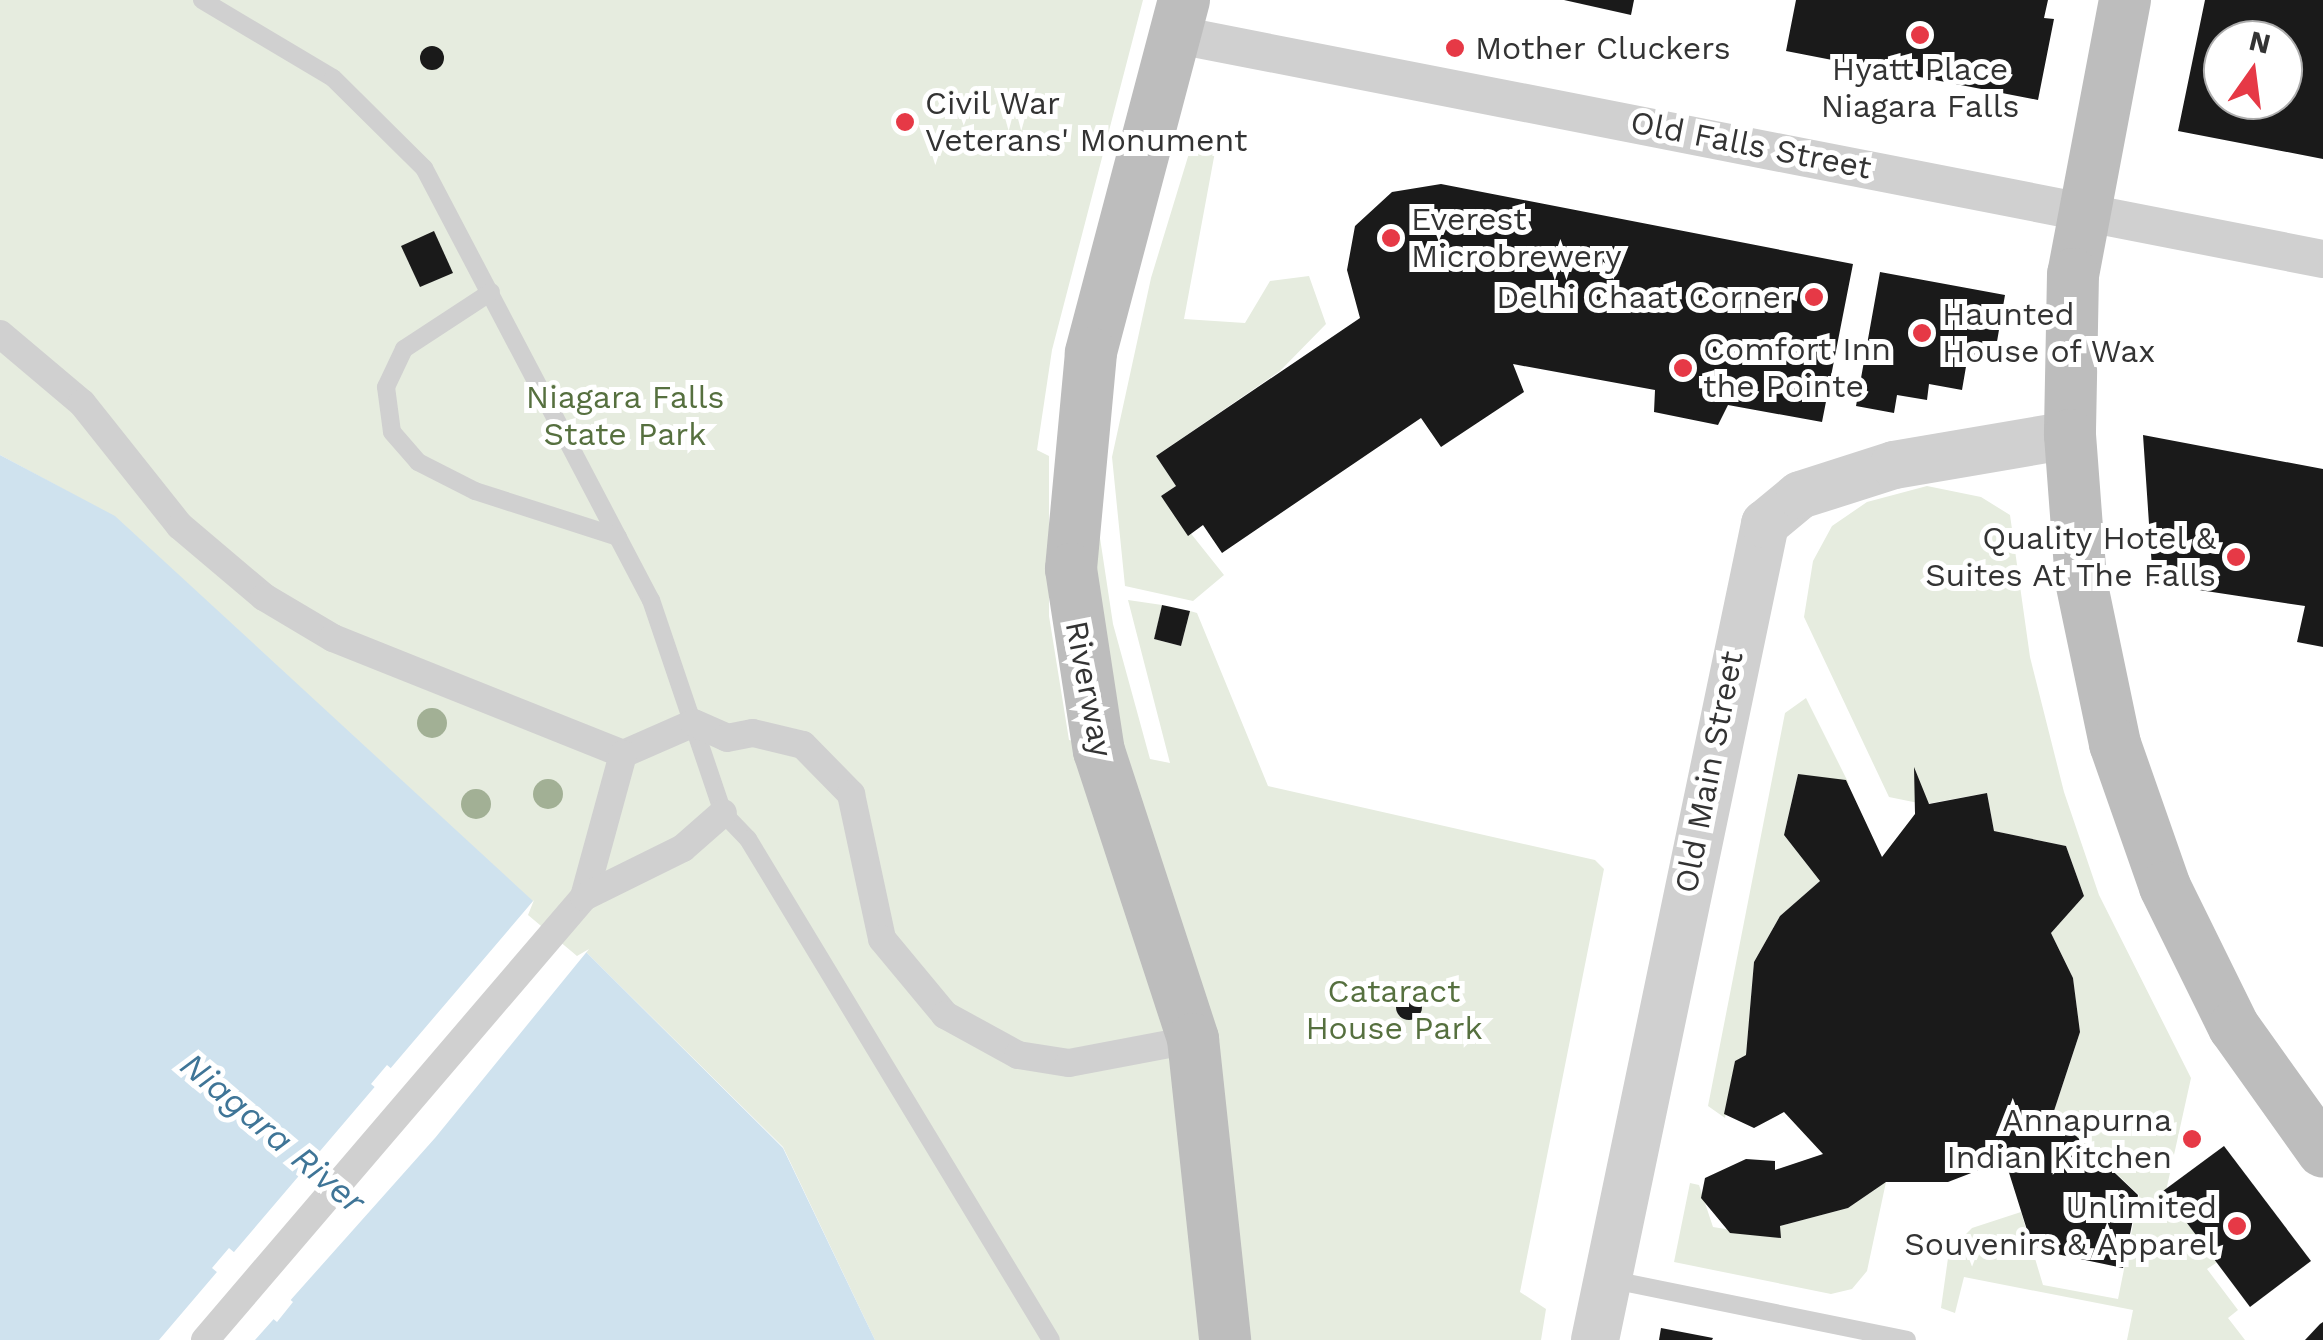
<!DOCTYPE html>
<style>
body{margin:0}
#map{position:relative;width:2323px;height:1340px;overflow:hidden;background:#fff;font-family:"Work Sans",sans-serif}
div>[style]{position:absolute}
.green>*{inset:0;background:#e6ecdf}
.water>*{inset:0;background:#cfe2ee}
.pier>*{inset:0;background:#fff}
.building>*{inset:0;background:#1a1a1a}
.round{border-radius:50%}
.service>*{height:18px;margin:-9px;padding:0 9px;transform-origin:9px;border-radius:9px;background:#d0d0d0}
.pedestrian>*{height:28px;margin:-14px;padding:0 14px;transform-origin:14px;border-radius:14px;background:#d0d0d0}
.minor>*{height:38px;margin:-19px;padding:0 19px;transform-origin:19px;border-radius:19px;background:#d0d0d0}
.tertiary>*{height:48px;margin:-24px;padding:0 24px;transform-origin:24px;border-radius:24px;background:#d0d0d0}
.secondary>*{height:52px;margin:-26px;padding:0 26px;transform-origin:26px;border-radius:26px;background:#bdbdbd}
.trees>*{width:30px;height:30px;margin:-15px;border-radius:50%;background:#a2b095}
.dots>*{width:28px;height:28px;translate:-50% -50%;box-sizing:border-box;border:5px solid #fff;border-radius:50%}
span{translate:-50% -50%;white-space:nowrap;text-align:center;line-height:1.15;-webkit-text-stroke:10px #fff;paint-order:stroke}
.poi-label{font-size:32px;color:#333}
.left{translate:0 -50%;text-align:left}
.right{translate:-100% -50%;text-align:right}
.street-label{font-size:32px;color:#333}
.park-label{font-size:32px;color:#56703f}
.water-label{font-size:35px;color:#3f7597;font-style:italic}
.north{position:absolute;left:2203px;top:20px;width:100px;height:100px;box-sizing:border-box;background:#fff;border:2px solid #adadad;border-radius:50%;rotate:14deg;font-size:28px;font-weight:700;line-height:40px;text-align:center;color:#333}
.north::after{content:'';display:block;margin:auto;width:35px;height:45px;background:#e63946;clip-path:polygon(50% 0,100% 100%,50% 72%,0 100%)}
</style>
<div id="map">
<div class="green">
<i style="clip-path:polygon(0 0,1143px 0,1052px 350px,1037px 450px,1049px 456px,1049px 616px,1069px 740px,1124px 753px,1094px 567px,1097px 518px,1113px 624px,1150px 759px,1170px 763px,1128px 600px,1162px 605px,1154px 639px,1181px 646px,1190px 611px,1197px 613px,1268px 786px,1595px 860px,1604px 869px,1520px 1292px,1546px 1309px,1541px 1340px,875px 1340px,783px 1147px,587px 953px,577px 963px,521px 915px,532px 901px,115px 517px,0 455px)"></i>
<i style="clip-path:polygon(1194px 137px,1217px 141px,1184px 319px,1245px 323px,1270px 281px,1309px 276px,1326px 324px,1280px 371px,1156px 456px,1176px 486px,1161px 496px,1224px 575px,1193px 601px,1125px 586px,1112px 457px,1151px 278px)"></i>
<i style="clip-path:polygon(1927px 486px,1981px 497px,2010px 515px,2030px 657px,2064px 792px,2099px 895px,2191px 1078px,2166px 1191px,2219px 1261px,2207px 1269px,2238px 1310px,2228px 1318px,2245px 1340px,2127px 1340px,2133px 1310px,1964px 1277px,1955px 1313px,1941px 1308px,1949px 1251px,1972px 1228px,2021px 1212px,2043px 1285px,2118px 1299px,2139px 1195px,2053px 1114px,2080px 1032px,2073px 978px,2051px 933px,2084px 896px,2066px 846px,1994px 831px,1987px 793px,1926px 804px,1915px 773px,1923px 804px,1889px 797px,1804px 617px,1813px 561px,1832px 526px,1867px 502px)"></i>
<i style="clip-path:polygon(1806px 698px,1849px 784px,1798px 774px,1784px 835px,1820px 881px,1780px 916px,1754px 962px,1746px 1055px,1735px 1061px,1725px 1118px,1708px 1106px,1785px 713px)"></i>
<i style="clip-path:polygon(1886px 1182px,1867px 1271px,1852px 1289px,1831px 1294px,1674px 1262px,1690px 1183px,1699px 1185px,1713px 1227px,1780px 1238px,1780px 1226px,1848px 1208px)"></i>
</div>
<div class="water">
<i style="clip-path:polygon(evenodd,0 455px,115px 516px,533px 901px,522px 915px,577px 962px,586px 952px,783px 1148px,875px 1340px,0 1340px,0 455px,387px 1065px,450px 1118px,435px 1137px,371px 1084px,387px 1065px,0 455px,229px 1248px,293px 1302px,277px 1322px,212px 1268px,229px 1248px)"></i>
</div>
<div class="pier">
<i style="clip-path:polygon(evenodd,534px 900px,528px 915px,577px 956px,589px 949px,435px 1138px,255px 1340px,159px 1340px,534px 900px,387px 1072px,444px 1120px,434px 1131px,378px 1083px,387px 1072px,534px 900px,230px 1254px,287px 1302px,276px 1315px,219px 1267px,230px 1254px)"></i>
</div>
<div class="building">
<i style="clip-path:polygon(1564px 0,1634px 0,1631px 15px)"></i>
<i style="clip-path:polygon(1796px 0,2048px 0,2044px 18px,2054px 19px,2038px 100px,1786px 51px)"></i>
<i style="clip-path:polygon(evenodd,2205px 0,2323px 0,2323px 159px,2178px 131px,2205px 0,2223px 40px,2283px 40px,2283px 100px,2223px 100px,2223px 40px)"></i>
<i class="round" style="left:420px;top:46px;width:24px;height:24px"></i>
<i style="clip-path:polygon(1441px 184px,1853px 264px,1822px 422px,1728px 405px,1718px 425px,1654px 412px,1655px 390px,1513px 364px,1524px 392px,1441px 447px,1421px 418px,1222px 553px,1203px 525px,1188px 536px,1161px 496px,1176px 486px,1156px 456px,1360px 318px,1347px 270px,1355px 226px,1392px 192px)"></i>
<i style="clip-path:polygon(434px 231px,453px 273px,420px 287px,401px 246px)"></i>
<i style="clip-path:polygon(1880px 272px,2005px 295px,1994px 359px,1968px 355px,1962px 390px,1929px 384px,1927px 400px,1897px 395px,1894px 413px,1856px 406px)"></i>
<i style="clip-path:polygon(2143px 435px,2323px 469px,2323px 647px,2297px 642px,2305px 606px,2153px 583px)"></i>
<i style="clip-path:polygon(1162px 605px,1190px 611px,1181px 646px,1154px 639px)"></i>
<i style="clip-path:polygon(1914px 767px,1929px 804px,1987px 793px,1994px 831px,2066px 846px,2084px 896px,2051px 933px,2073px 978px,2080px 1032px,2053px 1114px,2138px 1195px,2123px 1268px,2033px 1249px,2005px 1160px,1948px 1182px,1886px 1182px,1848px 1208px,1780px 1226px,1781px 1238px,1730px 1233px,1701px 1198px,1705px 1178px,1746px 1159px,1775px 1161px,1775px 1170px,1823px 1154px,1784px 1112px,1754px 1128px,1724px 1114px,1735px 1061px,1746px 1055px,1754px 962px,1780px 916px,1820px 881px,1784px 835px,1798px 774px,1846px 780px,1882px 857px,1915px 814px)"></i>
<i class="round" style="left:1396px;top:994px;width:26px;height:26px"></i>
<i style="clip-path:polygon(2224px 1146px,2311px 1261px,2250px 1307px,2163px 1191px)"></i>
<i style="clip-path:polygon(2323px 1322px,2323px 1340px,2305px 1340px,2320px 1324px)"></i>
<i style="clip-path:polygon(1661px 1328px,1713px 1338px,1712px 1340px,1659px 1340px)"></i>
</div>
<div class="service">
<i style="left:202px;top:0;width:152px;rotate:30.8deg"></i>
<i style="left:333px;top:78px;width:128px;rotate:44.7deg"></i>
<i style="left:424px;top:168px;width:488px;rotate:62.3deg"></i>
<i style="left:651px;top:600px;width:225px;rotate:71.3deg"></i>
<i style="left:723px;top:813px;width:36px;rotate:46deg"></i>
<i style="left:748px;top:839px;width:585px;rotate:58.83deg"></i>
<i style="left:491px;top:292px;width:104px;rotate:146.8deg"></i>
<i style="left:404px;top:349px;width:42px;rotate:115.3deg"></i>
<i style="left:386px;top:387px;width:45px;rotate:82.4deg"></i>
<i style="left:392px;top:432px;width:40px;rotate:49deg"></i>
<i style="left:418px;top:462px;width:64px;rotate:27deg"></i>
<i style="left:475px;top:491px;width:150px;rotate:17.8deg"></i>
<i style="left:1608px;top:1279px;width:305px;rotate:11.5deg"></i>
</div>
<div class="pedestrian">
<i style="left:0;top:334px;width:107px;rotate:40.1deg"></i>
<i style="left:82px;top:403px;width:157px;rotate:51.5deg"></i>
<i style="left:180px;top:526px;width:110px;rotate:40.2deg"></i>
<i style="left:264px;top:597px;width:80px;rotate:30.7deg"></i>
<i style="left:333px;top:638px;width:312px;rotate:21.8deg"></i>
<i style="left:623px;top:754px;width:77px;rotate:-23.6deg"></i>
<i style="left:694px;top:723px;width:36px;rotate:24deg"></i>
<i style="left:727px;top:738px;width:26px;rotate:-11deg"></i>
<i style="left:753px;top:733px;width:51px;rotate:13.5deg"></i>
<i style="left:803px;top:745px;width:69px;rotate:45.6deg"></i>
<i style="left:851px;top:794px;width:148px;rotate:77.9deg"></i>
<i style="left:882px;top:939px;width:99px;rotate:50.3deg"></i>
<i style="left:945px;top:1015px;width:83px;rotate:28.7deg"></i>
<i style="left:1018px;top:1055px;width:52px;rotate:8.9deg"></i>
<i style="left:1069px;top:1063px;width:102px;rotate:-10.8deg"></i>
<i style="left:584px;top:897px;width:148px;rotate:-74.7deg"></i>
<i style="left:205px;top:1340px;width:583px;rotate:-49.45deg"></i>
<i style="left:584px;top:897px;width:110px;rotate:-26.3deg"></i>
<i style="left:683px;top:848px;width:53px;rotate:-41.2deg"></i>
</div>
<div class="minor">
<i style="left:1178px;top:35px;width:1167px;rotate:11.07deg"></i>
</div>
<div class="tertiary">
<i style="left:1595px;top:1340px;width:834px;rotate:-78.23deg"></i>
<i style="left:1765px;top:524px;width:45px;rotate:-39.6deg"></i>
<i style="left:1800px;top:495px;width:99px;rotate:-17.7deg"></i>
<i style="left:1894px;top:465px;width:179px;rotate:-9.7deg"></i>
</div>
<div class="secondary">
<i style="left:1184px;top:0;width:365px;rotate:104.8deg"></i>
<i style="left:1091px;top:353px;width:217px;rotate:95.3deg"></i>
<i style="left:1071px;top:569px;width:184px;rotate:81.3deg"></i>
<i style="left:1099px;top:751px;width:303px;rotate:71.9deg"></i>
<i style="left:1193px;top:1039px;width:303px;rotate:83.9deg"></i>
<i style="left:2125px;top:0;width:279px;rotate:100.7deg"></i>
<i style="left:2073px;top:274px;width:161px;rotate:91.1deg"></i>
<i style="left:2070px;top:435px;width:146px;rotate:85.7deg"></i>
<i style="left:2081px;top:581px;width:167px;rotate:78.2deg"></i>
<i style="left:2115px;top:744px;width:151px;rotate:70.7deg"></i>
<i style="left:2165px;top:887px;width:156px;rotate:63.8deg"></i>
<i style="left:2234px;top:1027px;width:153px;rotate:54.5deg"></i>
</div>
<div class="trees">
<i style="left:432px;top:723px"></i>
<i style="left:548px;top:794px"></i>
<i style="left:476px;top:804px"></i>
</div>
<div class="dots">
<i style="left:1920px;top:35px;background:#e63946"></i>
<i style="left:1455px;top:48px;background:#e63946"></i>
<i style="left:905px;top:122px;background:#e63946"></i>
<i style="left:1391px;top:238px;background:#e63946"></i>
<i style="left:1814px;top:297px;background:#e63946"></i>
<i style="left:1922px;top:333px;background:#e63946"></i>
<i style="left:1683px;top:368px;background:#e63946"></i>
<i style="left:2236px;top:557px;background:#e63946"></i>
<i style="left:2192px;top:1139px;background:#e63946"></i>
<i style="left:2237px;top:1226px;background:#e63946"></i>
</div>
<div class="poi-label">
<span class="left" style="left:1475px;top:48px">Mother Cluckers</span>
<span style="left:1920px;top:88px">Hyatt Place<br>Niagara Falls</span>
<span class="left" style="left:925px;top:122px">Civil War<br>Veterans' Monument</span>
<span class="left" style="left:1411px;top:238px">Everest<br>Microbrewery</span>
<span class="right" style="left:1794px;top:297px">Delhi Chaat Corner</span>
<span class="left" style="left:1942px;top:333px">Haunted<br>House of Wax</span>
<span class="left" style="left:1703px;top:368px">Comfort Inn<br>the Pointe</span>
<span class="right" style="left:2216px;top:557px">Quality Hotel &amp;<br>Suites At The Falls</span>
<span class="right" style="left:2172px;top:1139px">Annapurna<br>Indian Kitchen</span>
<span class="right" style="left:2217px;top:1226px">Unlimited<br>Souvenirs &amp; Apparel</span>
</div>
<div class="street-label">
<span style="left:1751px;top:145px;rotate:11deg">Old Falls Street</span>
<span style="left:1089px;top:689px;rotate:79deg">Riverway</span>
<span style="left:1709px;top:772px;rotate:-79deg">Old Main Street</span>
</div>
<div class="park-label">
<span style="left:625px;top:416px">Niagara Falls<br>State Park</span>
<span style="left:1394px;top:1010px">Cataract<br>House Park</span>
</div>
<div class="water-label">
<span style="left:273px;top:1133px;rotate:40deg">Niagara River</span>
</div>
<div class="north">N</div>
</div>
